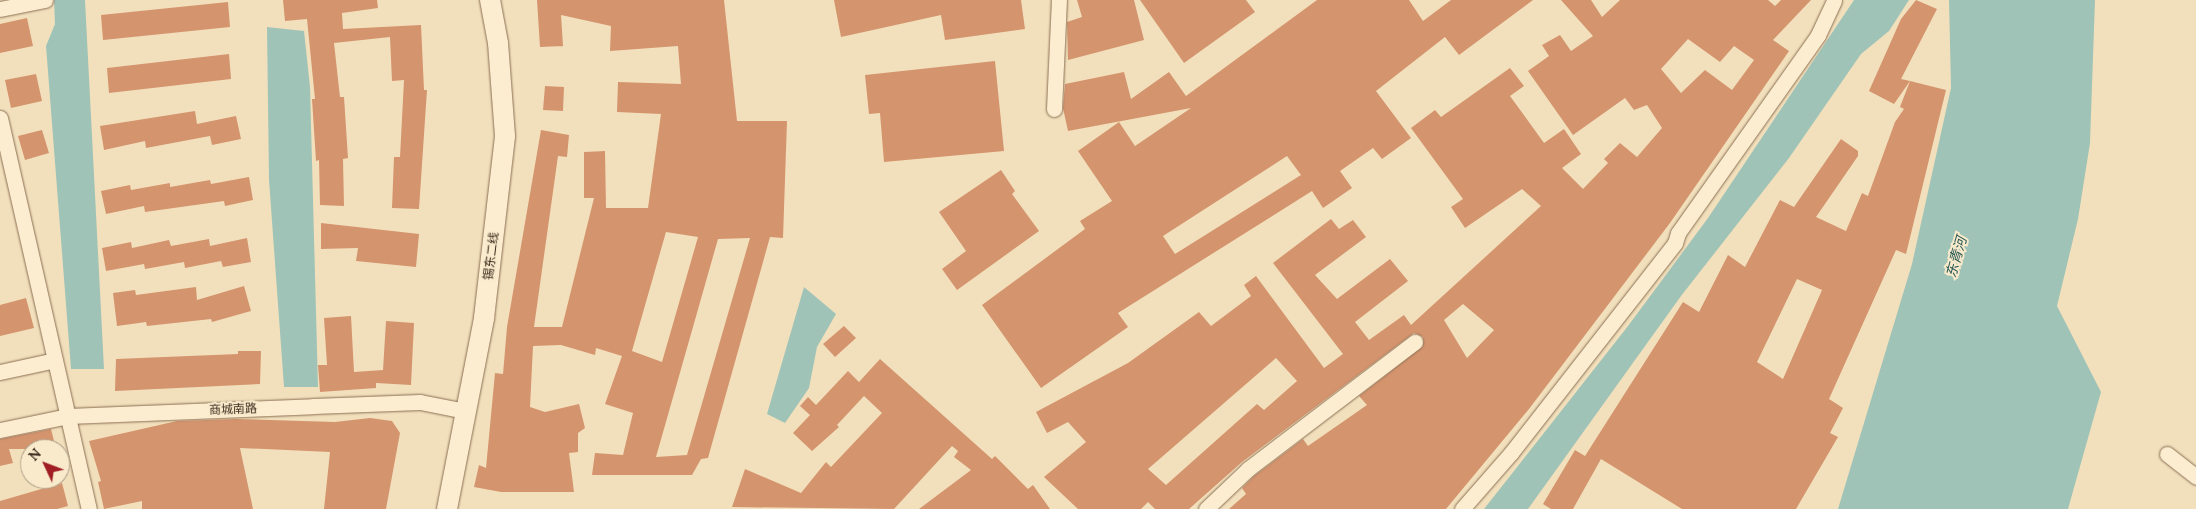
<!DOCTYPE html>
<meta charset="utf-8">
<style>
body{margin:0}
#map{position:relative;width:2196px;height:509px;overflow:hidden;background:#f2e0bc;font-family:Lora,"Noto Sans SC",serif}
div>[style]{position:absolute}
.water>*{inset:0;background:#a0c3b7}
.building>*{inset:0;background:#d4946e}
.roads{filter:drop-shadow(0 0 1px #8b6f54) drop-shadow(0 0 1px #8b6f54)}
.minor>*{height:15px;margin:-7.5px;padding:0 7.5px;transform-origin:7.5px;border-radius:7.5px;background:#fcedd0}
.secondary>*{height:20px;margin:-10px;padding:0 10px;transform-origin:10px;border-radius:10px;background:#fcedd0}
span{translate:-50% -50%;white-space:nowrap;text-align:center;line-height:1.15;-webkit-text-stroke:4px #f9eacc;paint-order:stroke}
.street-label{font-size:12px;color:#39281a}
.water-label{font-size:14px;color:#285a55;font-style:italic}
.north{position:absolute;left:20px;top:439px;width:50px;height:50px;box-sizing:border-box;background:#f9eacc;border:1px solid #ac9c85;border-radius:50%;rotate:313deg;font-size:14px;font-weight:700;line-height:20px;text-align:center;color:#39281a}
.north::after{content:'';display:block;margin:auto;width:18px;height:22px;background:#a01e23;clip-path:polygon(50% 0,100% 100%,50% 72%,0 100%)}
</style>
<div id="map">
<div class="water">
<i style="clip-path:polygon(54px 0,85px 0,104px 369px,71px 369px,46px 46px,55px 24px)"></i>
<i style="clip-path:polygon(1854px 0,1909px 0,1889px 31px,1861px 54px,1789px 158px,1681px 296px,1528px 509px,1484px 509px,1628px 326px,1708px 218px)"></i>
<i style="clip-path:polygon(1949px 0,2095px 0,2090px 143px,2078px 219px,2057px 306px,2101px 392px,2068px 509px,1838px 509px,1912px 264px,1951px 88px)"></i>
<i style="clip-path:polygon(267px 27px,304px 31px,310px 87px,318px 387px,284px 387px,269px 180px)"></i>
<i style="clip-path:polygon(804px 287px,836px 314px,817px 347px,809px 388px,785px 423px,767px 414px)"></i>
</div>
<div class="building">
<i style="clip-path:polygon(283px 0,377px 0,378px 8px,342px 13px,343px 29px,421px 25px,424px 90px,427px 90px,419px 209px,392px 208px,394px 157px,400px 157px,404px 80px,392px 81px,390px 37px,334px 43px,340px 97px,344px 97px,348px 158px,343px 159px,344px 206px,320px 205px,319px 160px,316px 161px,312px 99px,315px 99px,307px 19px,285px 21px)"></i>
<i style="clip-path:polygon(evenodd,537px 0,724px 0,737px 121px,787px 121px,783px 238px,770px 237px,708px 458px,701px 459px,692px 475px,592px 475px,595px 453px,623px 455px,633px 413px,605px 404px,622px 356px,596px 348px,595px 355px,561px 345px,533px 346px,530px 407px,545px 412px,579px 404px,585px 428px,578px 433px,578px 452px,569px 453px,574px 492px,501px 492px,474px 487px,479px 465px,486px 468px,495px 373px,503px 374px,507px 327px,541px 130px,569px 135px,567px 157px,558px 156px,534px 327px,562px 327px,594px 198px,584px 198px,584px 152px,605px 151px,606px 208px,648px 208px,661px 114px,617px 112px,618px 82px,681px 84px,678px 46px,610px 51px,611px 26px,561px 15px,563px 46px,540px 47px,537px 0,666px 232px,698px 237px,662px 362px,632px 351px,666px 232px,537px 0,750px 238px,687px 455px,656px 457px,718px 239px,750px 238px)"></i>
<i style="clip-path:polygon(834px 0,1021px 0,1025px 29px,945px 40px,941px 15px,841px 37px)"></i>
<i style="clip-path:polygon(1077px 0,1134px 0,1144px 40px,1068px 60px,1067px 22px,1082px 17px)"></i>
<i style="clip-path:polygon(1140px 0,1246px 0,1255px 12px,1184px 63px)"></i>
<i style="clip-path:polygon(evenodd,1317px 0,1409px 0,1423px 21px,1451px 0,1533px 0,1459px 55px,1445px 37px,1376px 91px,1411px 138px,1382px 159px,1373px 148px,1340px 171px,1352px 188px,1323px 208px,1312px 191px,1118px 313px,1128px 327px,1041px 388px,982px 305px,1085px 229px,1080px 221px,1112px 201px,1078px 151px,1119px 122px,1135px 146px,1191px 108px,1068px 131px,1063px 108px,1065px 84px,1124px 72px,1131px 99px,1169px 72px,1186px 96px,1317px 0,1287px 156px,1301px 175px,1175px 254px,1163px 236px,1287px 156px)"></i>
<i style="clip-path:polygon(evenodd,1561px 0,1591px 0,1602px 17px,1620px 0,1768px 0,1775px 6px,1781px 0,1811px 0,1773px 40px,1789px 51px,1670px 223px,1529px 409px,1446px 509px,1229px 509px,1246px 494px,1242px 488px,1254px 476px,1303px 439px,1308px 446px,1367px 405px,1359px 396px,1423px 346px,1423px 337px,1414px 333px,1242px 462px,1189px 509px,1155px 509px,1148px 502px,1141px 509px,1078px 509px,1044px 477px,1086px 442px,1068px 422px,1047px 433px,1036px 412px,1128px 363px,1199px 312px,1211px 326px,1251px 296px,1244px 285px,1256px 276px,1324px 368px,1343px 354px,1273px 263px,1331px 219px,1339px 229px,1353px 220px,1366px 237px,1315px 275px,1337px 299px,1390px 259px,1408px 281px,1355px 322px,1369px 340px,1404px 315px,1411px 325px,1541px 206px,1522px 189px,1465px 228px,1451px 207px,1463px 199px,1411px 128px,1435px 110px,1441px 117px,1510px 68px,1524px 86px,1510px 96px,1544px 143px,1564px 129px,1581px 154px,1562px 168px,1583px 189px,1608px 163px,1604px 159px,1620px 143px,1637px 157px,1662px 128px,1647px 105px,1634px 110px,1625px 98px,1573px 135px,1528px 71px,1549px 56px,1542px 45px,1560px 35px,1571px 51px,1593px 36px,1561px 0,1688px 39px,1720px 62px,1734px 46px,1754px 60px,1732px 90px,1705px 70px,1681px 93px,1661px 69px,1688px 39px,1561px 0,1463px 304px,1494px 330px,1467px 358px,1444px 320px,1463px 304px,1561px 0,1276px 358px,1297px 381px,1264px 410px,1257px 404px,1166px 485px,1148px 469px,1276px 358px)"></i>
<i style="clip-path:polygon(1916px 0,1937px 9px,1901px 79px,1910px 81px,1894px 104px,1869px 91px,1901px 19px)"></i>
<i style="clip-path:polygon(228px 2px,230px 27px,103px 40px,101px 15px)"></i>
<i style="clip-path:polygon(27px 18px,33px 46px,0 53px,0 24px)"></i>
<i style="clip-path:polygon(229px 54px,231px 79px,109px 93px,107px 68px)"></i>
<i style="clip-path:polygon(995px 61px,1004px 151px,884px 162px,880px 113px,869px 114px,865px 75px)"></i>
<i style="clip-path:polygon(36px 74px,42px 101px,11px 108px,5px 80px)"></i>
<i style="clip-path:polygon(evenodd,1910px 81px,1946px 90px,1906px 254px,1896px 250px,1829px 399px,1843px 408px,1830px 433px,1838px 437px,1796px 509px,1682px 509px,1601px 459px,1573px 509px,1551px 509px,1543px 504px,1575px 450px,1585px 456px,1683px 302px,1699px 312px,1728px 255px,1745px 267px,1780px 200px,1794px 207px,1841px 139px,1858px 151px,1858px 156px,1816px 217px,1846px 231px,1862px 193px,1868px 196px,1895px 122px,1904px 109px,1900px 107px,1910px 81px,1797px 279px,1822px 290px,1783px 379px,1757px 362px,1797px 279px)"></i>
<i style="clip-path:polygon(545px 86px,564px 87px,563px 111px,543px 110px)"></i>
<i style="clip-path:polygon(195px 111px,197px 124px,236px 116px,241px 139px,212px 145px,210px 136px,146px 148px,145px 141px,104px 150px,100px 126px)"></i>
<i style="clip-path:polygon(42px 130px,49px 153px,25px 160px,18px 136px)"></i>
<i style="clip-path:polygon(1001px 170px,1015px 191px,1012px 194px,1039px 231px,957px 290px,942px 269px,966px 251px,939px 212px)"></i>
<i style="clip-path:polygon(249px 177px,253px 200px,225px 206px,224px 201px,145px 212px,144px 206px,106px 214px,101px 191px,130px 185px,131px 190px,170px 183px,170px 187px,210px 180px,211px 184px)"></i>
<i style="clip-path:polygon(321px 223px,419px 234px,416px 267px,356px 261px,358px 248px,321px 249px)"></i>
<i style="clip-path:polygon(247px 238px,251px 262px,223px 267px,221px 261px,185px 268px,184px 262px,145px 269px,144px 264px,106px 271px,102px 248px,131px 242px,132px 248px,169px 240px,171px 246px,209px 239px,210px 246px)"></i>
<i style="clip-path:polygon(244px 286px,251px 311px,212px 322px,211px 319px,147px 326px,146px 322px,117px 326px,113px 293px,135px 290px,136px 295px,196px 287px,197px 300px)"></i>
<i style="clip-path:polygon(26px 298px,34px 328px,0 336px,0 305px)"></i>
<i style="clip-path:polygon(351px 316px,354px 372px,383px 370px,386px 321px,414px 323px,411px 385px,376px 383px,376px 388px,320px 392px,318px 365px,327px 365px,324px 318px)"></i>
<i style="clip-path:polygon(844px 326px,856px 338px,835px 357px,823px 344px)"></i>
<i style="clip-path:polygon(238px 351px,261px 351px,260px 384px,115px 391px,116px 359px,238px 354px)"></i>
<i style="clip-path:polygon(880px 359px,992px 459px,995px 456px,1028px 489px,1033px 485px,1050px 509px,919px 509px,971px 470px,954px 457px,958px 451px,952px 446px,894px 509px,732px 507px,745px 469px,801px 493px,826px 462px,831px 467px,882px 413px,864px 396px,837px 425px,839px 427px,812px 451px,793px 433px,810px 415px,800px 406px,808px 397px,816px 405px,848px 371px,859px 382px)"></i>
<i style="clip-path:polygon(370px 418px,392px 421px,400px 433px,386px 509px,324px 509px,330px 452px,240px 448px,253px 509px,142px 509px,142px 501px,104px 509px,98px 482px,101px 481px,89px 441px,177px 421px,236px 419px,335px 422px)"></i>
<i style="clip-path:polygon(51px 429px,56px 449px,9px 449px,13px 463px,0 466px,0 439px)"></i>
<i style="clip-path:polygon(62px 483px,68px 506px,57px 509px,0 509px,0 501px)"></i>
</div>
<div class="roads">
<div class="minor">
<i style="left:0;top:9px;width:46px;rotate:-11.3deg"></i>
<i style="left:1054px;top:109px;width:109px;rotate:-87.4deg"></i>
<i style="left:0;top:118px;width:401px;rotate:77.2deg"></i>
<i style="left:0;top:372px;width:56px;rotate:-12.3deg"></i>
<i style="left:0;top:430px;width:69px;rotate:-11.6deg"></i>
<i style="left:68px;top:416px;width:245px;rotate:-2.3deg"></i>
<i style="left:313px;top:406px;width:107px;rotate:-2.1deg"></i>
<i style="left:420px;top:402px;width:47px;rotate:11.1deg"></i>
<i style="left:2167px;top:454px;width:37px;rotate:38deg"></i>
<i style="left:1206px;top:509px;width:58px;rotate:-43.6deg"></i>
<i style="left:1248px;top:469px;width:210px;rotate:-37.3deg"></i>
<i style="left:1462px;top:509px;width:74px;rotate:-48.8deg"></i>
<i style="left:1511px;top:453px;width:266px;rotate:-52deg"></i>
<i style="left:1675px;top:243px;width:10px;rotate:-73deg"></i>
<i style="left:1678px;top:233px;width:242px;rotate:-54.7deg"></i>
<i style="left:1818px;top:35px;width:38px;rotate:-65deg"></i>
</div>
<div class="secondary">
<i style="left:447px;top:509px;width:195px;rotate:-79deg"></i>
<i style="left:484px;top:318px;width:183px;rotate:-83.4deg"></i>
<i style="left:505px;top:136px;width:93px;rotate:-94.3deg"></i>
<i style="left:498px;top:43px;width:44px;rotate:-100.5deg"></i>
</div>
</div>
<div class="street-label">
<span style="left:491px;top:256px;rotate:-83deg">锡东二线</span>
<span style="left:233px;top:409px;rotate:-2deg">商城南路</span>
</div>
<div class="water-label">
<span style="left:1956px;top:257px;rotate:-74deg">东青河</span>
</div>
<div class="north">N</div>
</div>
